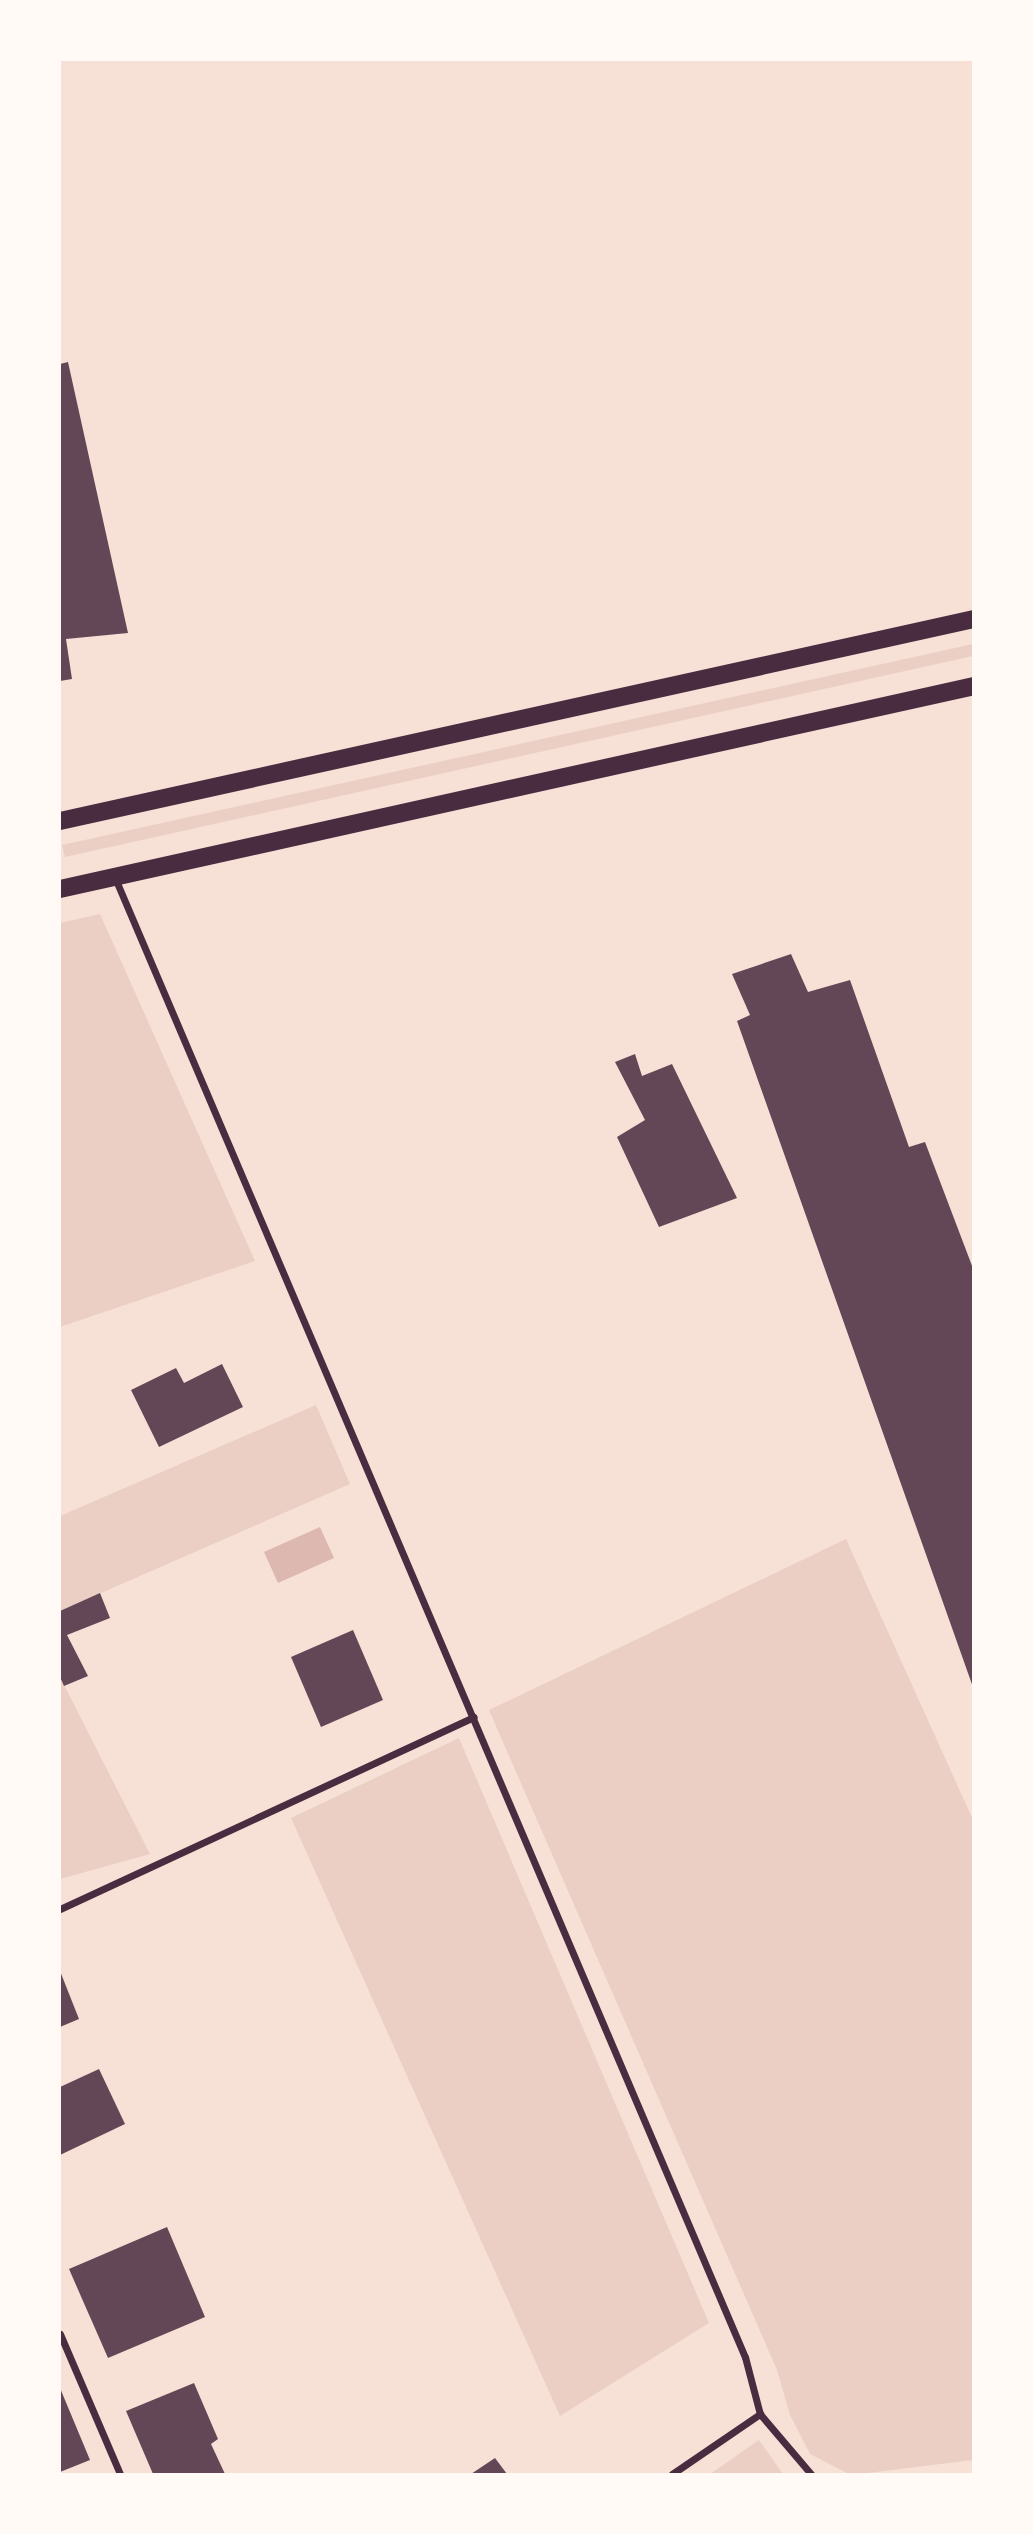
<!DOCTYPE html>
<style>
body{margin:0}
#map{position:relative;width:1033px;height:2534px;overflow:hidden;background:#f7e1d7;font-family:"Fira Sans",sans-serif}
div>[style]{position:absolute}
.green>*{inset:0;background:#ebcfc5}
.water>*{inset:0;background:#dcb8b0}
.building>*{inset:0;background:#644757}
.minor>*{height:7px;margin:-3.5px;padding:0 3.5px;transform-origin:3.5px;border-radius:3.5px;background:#4a2c40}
.primary>*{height:18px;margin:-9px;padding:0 9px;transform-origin:9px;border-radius:9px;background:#4a2c40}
span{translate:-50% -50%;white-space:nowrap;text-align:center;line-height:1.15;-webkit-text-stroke:5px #fffaf5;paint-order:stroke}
.frame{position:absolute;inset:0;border:61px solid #fffaf5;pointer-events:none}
</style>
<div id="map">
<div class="green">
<i style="clip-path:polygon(973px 644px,973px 656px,65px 857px,62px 845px)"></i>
<i style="clip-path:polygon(100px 914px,255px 1261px,60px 1327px,60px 923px)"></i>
<i style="clip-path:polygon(316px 1405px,350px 1484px,60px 1611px,60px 1516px)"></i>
<i style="clip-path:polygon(846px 1539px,974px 1822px,973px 2460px,860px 2474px,849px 2474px,810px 2454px,790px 2415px,777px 2370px,489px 1710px)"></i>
<i style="clip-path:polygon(60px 1677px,150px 1854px,60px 1879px)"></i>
<i style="clip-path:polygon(459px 1738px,709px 2323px,560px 2416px,291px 1818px)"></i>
<i style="clip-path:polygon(759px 2440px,783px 2474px,710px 2474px)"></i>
</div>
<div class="water">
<i style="clip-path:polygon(320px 1527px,334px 1558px,278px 1583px,264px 1552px)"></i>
</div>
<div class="building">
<i style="clip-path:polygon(68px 362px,128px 633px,66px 639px,72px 679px,60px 681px,60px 364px)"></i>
<i style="clip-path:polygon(791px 954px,808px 992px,850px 980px,909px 1147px,925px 1142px,974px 1271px,974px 1690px,737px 1021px,750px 1015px,732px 974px)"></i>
<i style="clip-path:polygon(635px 1054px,642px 1076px,672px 1064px,737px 1198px,659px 1227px,617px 1137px,645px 1120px,615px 1062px)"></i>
<i style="clip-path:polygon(222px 1364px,243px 1407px,159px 1447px,131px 1390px,176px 1368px,184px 1383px)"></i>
<i style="clip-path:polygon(100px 1593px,110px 1618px,67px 1635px,88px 1676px,64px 1686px,60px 1677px,60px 1611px)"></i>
<i style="clip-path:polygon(353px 1630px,383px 1700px,321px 1727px,291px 1657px)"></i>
<i style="clip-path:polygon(60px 1971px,79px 2019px,60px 2027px)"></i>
<i style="clip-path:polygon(99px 2069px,125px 2124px,60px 2155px,60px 2087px)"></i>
<i style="clip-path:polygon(167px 2227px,205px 2317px,108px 2358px,69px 2269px)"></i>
<i style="clip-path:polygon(194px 2383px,218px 2439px,211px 2444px,225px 2474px,153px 2474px,126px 2411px)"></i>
<i style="clip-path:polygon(60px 2388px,90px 2460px,60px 2472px)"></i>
<i style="clip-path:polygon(495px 2458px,507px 2474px,471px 2474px)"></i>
</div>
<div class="minor">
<i style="left:115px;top:878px;width:1608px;rotate:66.93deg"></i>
<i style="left:745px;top:2357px;width:59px;rotate:75.3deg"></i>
<i style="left:760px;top:2414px;width:79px;rotate:49.6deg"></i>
<i style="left:60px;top:1909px;width:456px;rotate:-24.9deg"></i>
<i style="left:60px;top:2334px;width:152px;rotate:66.8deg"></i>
<i style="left:672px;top:2474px;width:107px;rotate:-34.3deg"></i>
</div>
<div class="primary">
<i style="left:60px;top:821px;width:936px;rotate:-12.46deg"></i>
<i style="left:60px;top:889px;width:936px;rotate:-12.52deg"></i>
</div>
<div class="frame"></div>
</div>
